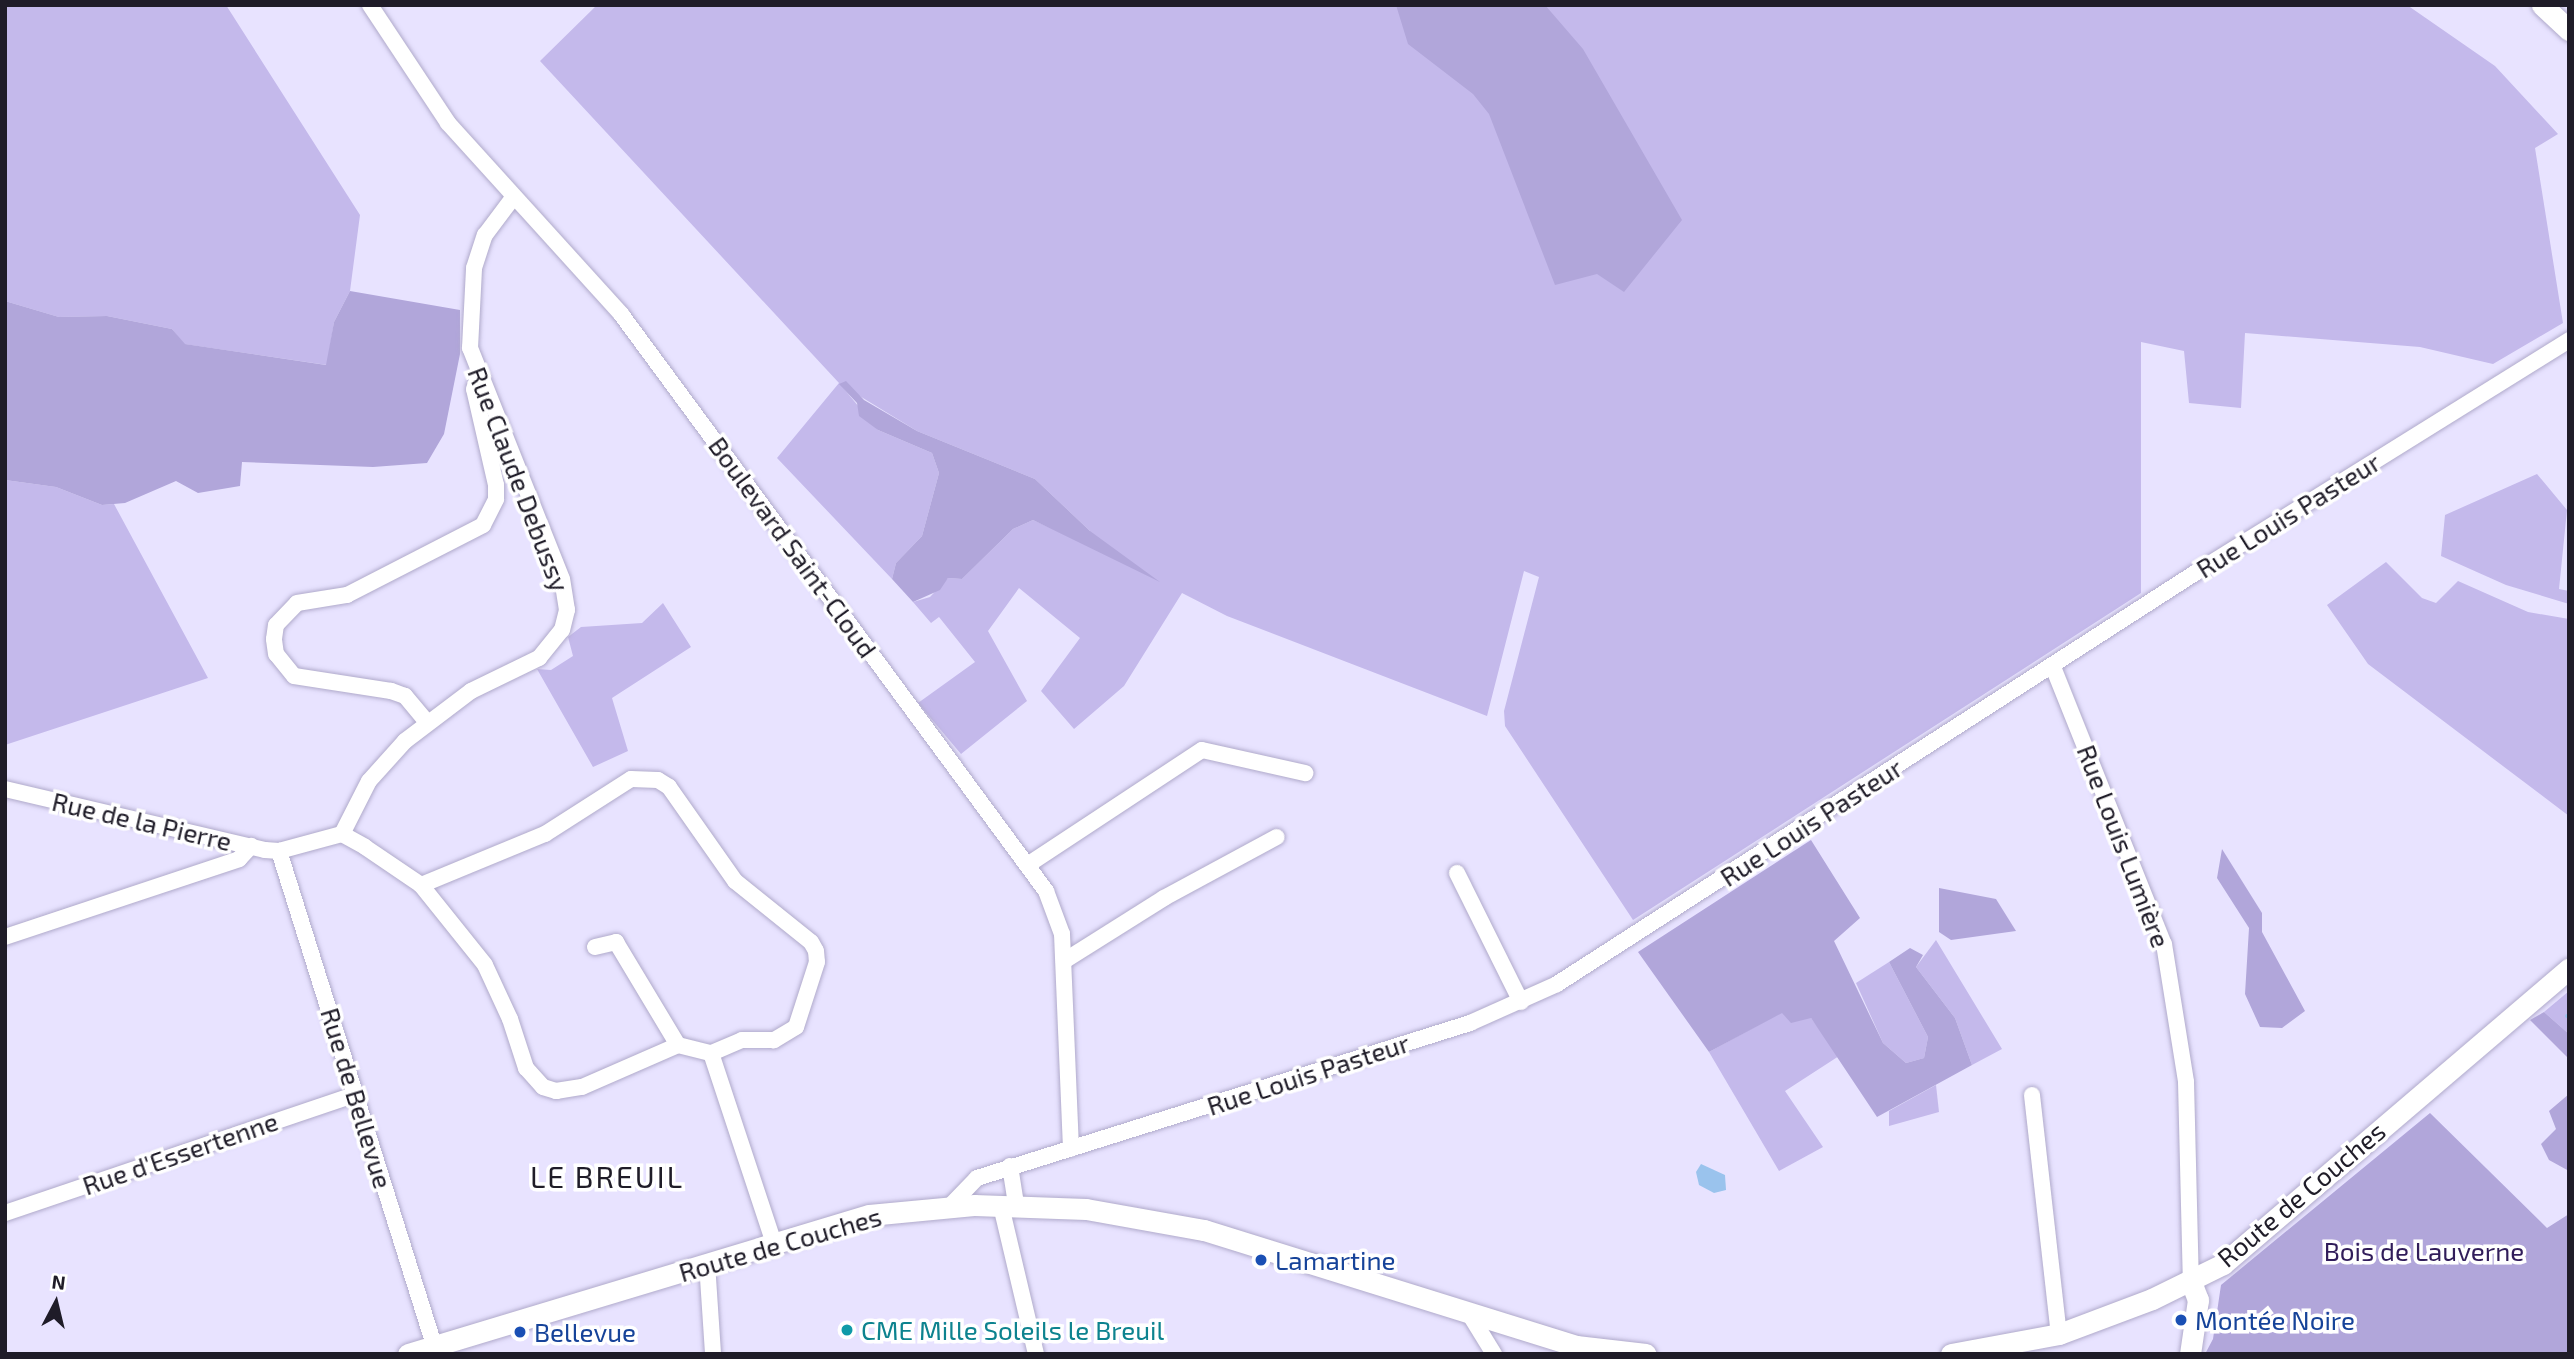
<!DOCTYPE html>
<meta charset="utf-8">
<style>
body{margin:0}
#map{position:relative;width:2574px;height:1359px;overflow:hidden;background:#e8e3ff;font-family:"Exo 2",sans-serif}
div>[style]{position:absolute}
.green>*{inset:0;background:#c4b9eb}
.forest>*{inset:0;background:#b1a6da}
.water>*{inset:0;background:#9ac3ed}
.stream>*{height:4.5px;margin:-2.25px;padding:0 2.25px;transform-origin:2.25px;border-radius:2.25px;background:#9ac3ed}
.roads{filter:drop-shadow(0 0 2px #b0aacb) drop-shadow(0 0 2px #b0aacb)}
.street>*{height:16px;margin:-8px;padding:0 8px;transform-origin:8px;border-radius:8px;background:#fff}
.secondary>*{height:21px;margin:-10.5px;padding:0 10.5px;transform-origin:10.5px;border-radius:10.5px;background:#fff}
.dots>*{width:19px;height:19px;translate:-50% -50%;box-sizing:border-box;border:4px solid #fff;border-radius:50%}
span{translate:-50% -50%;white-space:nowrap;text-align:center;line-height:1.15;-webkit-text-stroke:7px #fff;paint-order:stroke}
.street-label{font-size:26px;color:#1f1c28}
.park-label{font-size:26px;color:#311d5a}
.transit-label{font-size:26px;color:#164399}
.left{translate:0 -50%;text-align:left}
.culture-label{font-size:26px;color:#0d838f}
.quarter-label{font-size:30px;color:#1f1c28;letter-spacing:2px}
.frame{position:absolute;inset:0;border:7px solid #1f1c28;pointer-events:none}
.north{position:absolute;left:21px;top:1268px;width:70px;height:70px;-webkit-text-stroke:5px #fff;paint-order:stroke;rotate:7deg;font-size:19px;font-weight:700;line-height:28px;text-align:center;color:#1f1c28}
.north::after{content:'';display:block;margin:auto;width:24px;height:32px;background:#1f1c28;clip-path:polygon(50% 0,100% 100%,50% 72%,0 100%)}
</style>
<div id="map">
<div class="green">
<i style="clip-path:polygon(5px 5px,226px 5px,360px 215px,350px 291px,334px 322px,327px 365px,184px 344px,172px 329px,107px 316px,59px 317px,5px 301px)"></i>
<i style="clip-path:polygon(597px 5px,2407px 5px,2495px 66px,2558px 134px,2535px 148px,2563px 323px,2493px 364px,2420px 347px,2245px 333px,2241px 408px,2189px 403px,2184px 351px,2141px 342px,2141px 593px,1633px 920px,1505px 726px,1504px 711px,1539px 577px,1524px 571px,1487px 716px,1227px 616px,1182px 593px,1124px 686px,1074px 729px,1041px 691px,1080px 638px,1019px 588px,988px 631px,1027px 701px,961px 754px,918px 703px,975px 662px,939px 617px,931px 623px,913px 602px,930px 597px,948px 578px,962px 579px,1013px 529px,1033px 520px,1066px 535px,1090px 531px,1035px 479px,917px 431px,840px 384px,878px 430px,932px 453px,939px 473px,922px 536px,896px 563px,892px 579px,777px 458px,839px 383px,540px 61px)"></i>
<i style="clip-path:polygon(2537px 474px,2567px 510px,2559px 589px,2569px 591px,2569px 604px,2506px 585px,2441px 556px,2445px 515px)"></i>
<i style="clip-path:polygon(5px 480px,56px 487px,102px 505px,114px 504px,208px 678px,5px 745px)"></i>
<i style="clip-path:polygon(2386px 562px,2422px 598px,2436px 603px,2458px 581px,2528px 612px,2569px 619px,2569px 816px,2368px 664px,2327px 605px)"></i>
<i style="clip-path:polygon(663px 603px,691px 647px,612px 698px,628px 751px,593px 767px,537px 669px,551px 670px,573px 656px,568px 637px,581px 627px,642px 623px)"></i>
<i style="clip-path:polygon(1936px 940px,2002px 1049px,1972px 1065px,1955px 1018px,1916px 967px)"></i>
<i style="clip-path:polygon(1889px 962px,1928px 1037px,1924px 1058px,1906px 1063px,1883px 1043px,1856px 983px)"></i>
<i style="clip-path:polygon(2569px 991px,2569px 1034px,2544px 1012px)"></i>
<i style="clip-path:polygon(1782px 1012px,1811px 1018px,1839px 1056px,1785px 1091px,1823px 1147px,1779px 1171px,1709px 1052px)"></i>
<i style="clip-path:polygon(1936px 1085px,1939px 1112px,1889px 1126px,1889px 1111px)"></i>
</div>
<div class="forest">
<i style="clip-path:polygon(1396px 5px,1545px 5px,1583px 49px,1682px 220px,1624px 292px,1597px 274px,1555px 285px,1489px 114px,1473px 94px,1408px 44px)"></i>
<i style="clip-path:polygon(350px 291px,460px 310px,460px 354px,444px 434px,427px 463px,373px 467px,242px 462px,240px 486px,198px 493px,176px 481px,125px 503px,102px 505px,56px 487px,5px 480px,5px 301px,59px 317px,107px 316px,172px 329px,185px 344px,326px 365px,334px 322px)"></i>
<i style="clip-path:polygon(846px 381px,864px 400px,917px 431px,1035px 479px,1090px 531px,1160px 582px,1033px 520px,1013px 529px,962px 579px,948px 578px,940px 590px,913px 602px,892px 579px,896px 563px,922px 536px,939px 473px,932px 453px,878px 430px,859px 416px,857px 403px,839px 384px)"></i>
<i style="clip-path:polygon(1811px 840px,1860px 918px,1834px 941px,1883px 1043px,1906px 1063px,1924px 1058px,1928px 1037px,1889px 962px,1910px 948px,1923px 955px,1916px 967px,1955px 1018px,1972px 1065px,1877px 1117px,1811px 1018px,1791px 1023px,1782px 1013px,1709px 1052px,1638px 952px)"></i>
<i style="clip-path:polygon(2222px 849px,2262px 913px,2262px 932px,2305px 1011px,2282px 1028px,2260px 1027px,2245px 994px,2249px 928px,2217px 878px)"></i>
<i style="clip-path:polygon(1939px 888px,1996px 899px,2016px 931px,1951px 940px,1939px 932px)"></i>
<i style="clip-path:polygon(2544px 1012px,2569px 1034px,2569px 1059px,2530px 1020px)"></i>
<i style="clip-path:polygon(2569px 1094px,2569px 1171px,2549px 1160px,2541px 1144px,2556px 1129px,2549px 1111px)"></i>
<i style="clip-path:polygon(2430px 1113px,2547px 1228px,2569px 1214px,2569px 1354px,2205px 1354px,2213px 1339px,2221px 1285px)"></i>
</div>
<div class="water">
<i style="clip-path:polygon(1701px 1164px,1725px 1175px,1726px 1190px,1714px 1193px,1699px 1185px,1696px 1172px)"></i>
</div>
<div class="stream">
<i style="left:2567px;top:1016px;width:2px"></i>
</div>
<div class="roads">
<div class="street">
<i style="left:370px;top:5px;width:141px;rotate:56.5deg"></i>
<i style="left:448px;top:123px;width:258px;rotate:47.8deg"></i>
<i style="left:621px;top:314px;width:717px;rotate:53.63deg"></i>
<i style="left:1046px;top:891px;width:46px;rotate:69.6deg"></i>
<i style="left:1062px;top:934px;width:215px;rotate:87.6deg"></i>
<i style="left:2053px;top:667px;width:298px;rotate:68.2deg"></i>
<i style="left:2164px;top:944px;width:140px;rotate:80.9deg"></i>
<i style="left:2186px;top:1082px;width:200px;rotate:88.6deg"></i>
<i style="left:426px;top:721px;width:33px;rotate:-130deg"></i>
<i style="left:405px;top:696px;width:15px;rotate:-160deg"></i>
<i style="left:391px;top:691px;width:98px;rotate:-171.2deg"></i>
<i style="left:294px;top:676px;width:28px;rotate:-129deg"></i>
<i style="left:276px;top:654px;width:15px;rotate:-98deg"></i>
<i style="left:274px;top:639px;width:14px;rotate:-82deg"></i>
<i style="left:276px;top:625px;width:30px;rotate:-46deg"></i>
<i style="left:297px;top:603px;width:51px;rotate:-9.1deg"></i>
<i style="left:347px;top:595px;width:153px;rotate:-27.2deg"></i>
<i style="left:483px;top:525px;width:29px;rotate:-63deg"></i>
<i style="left:496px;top:499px;width:14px;rotate:-90deg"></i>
<i style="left:496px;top:485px;width:98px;rotate:-102.9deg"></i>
<i style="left:474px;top:389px;width:18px;rotate:-71deg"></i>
<i style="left:5px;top:789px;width:267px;rotate:13.2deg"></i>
<i style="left:265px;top:850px;width:14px;rotate:4deg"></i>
<i style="left:279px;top:851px;width:65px;rotate:-15.1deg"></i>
<i style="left:342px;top:834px;width:26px;rotate:29deg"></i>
<i style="left:365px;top:847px;width:68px;rotate:34.2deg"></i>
<i style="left:421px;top:885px;width:102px;rotate:51.3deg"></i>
<i style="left:485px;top:965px;width:60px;rotate:65.2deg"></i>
<i style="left:510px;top:1019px;width:52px;rotate:71.9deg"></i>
<i style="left:526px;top:1068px;width:25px;rotate:48deg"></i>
<i style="left:543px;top:1087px;width:14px;rotate:17deg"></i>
<i style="left:556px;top:1091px;width:26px;rotate:-9deg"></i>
<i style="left:582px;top:1087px;width:105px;rotate:-23.6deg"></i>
<i style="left:678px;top:1045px;width:34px;rotate:14deg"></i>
<i style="left:342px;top:834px;width:59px;rotate:-63deg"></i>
<i style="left:369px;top:781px;width:54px;rotate:-48deg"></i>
<i style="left:405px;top:741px;width:83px;rotate:-37.1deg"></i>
<i style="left:471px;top:691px;width:76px;rotate:-25.9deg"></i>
<i style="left:539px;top:658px;width:36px;rotate:-51deg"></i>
<i style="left:562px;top:630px;width:21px;rotate:-76deg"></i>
<i style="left:567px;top:610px;width:31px;rotate:-99deg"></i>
<i style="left:562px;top:579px;width:249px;rotate:-111.7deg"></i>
<i style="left:470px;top:348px;width:80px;rotate:-87.1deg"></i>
<i style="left:474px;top:268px;width:35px;rotate:-72deg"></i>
<i style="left:485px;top:235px;width:45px;rotate:-53.1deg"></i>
<i style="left:279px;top:851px;width:518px;rotate:72.58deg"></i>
<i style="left:1029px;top:864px;width:207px;rotate:-33.4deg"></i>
<i style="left:1202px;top:750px;width:106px;rotate:12.6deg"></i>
<i style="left:1457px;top:873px;width:144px;rotate:63.6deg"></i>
<i style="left:421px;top:885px;width:134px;rotate:-22.4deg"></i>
<i style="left:545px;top:834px;width:102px;rotate:-32.6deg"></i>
<i style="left:631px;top:779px;width:27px;rotate:2deg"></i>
<i style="left:658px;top:780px;width:13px;rotate:32deg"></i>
<i style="left:669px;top:787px;width:115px;rotate:54.9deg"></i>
<i style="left:735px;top:881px;width:97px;rotate:38.8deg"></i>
<i style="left:811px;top:942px;width:10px;rotate:61deg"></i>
<i style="left:816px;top:951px;width:11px;rotate:85deg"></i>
<i style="left:817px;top:962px;width:68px;rotate:107.9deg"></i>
<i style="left:796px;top:1027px;width:26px;rotate:149deg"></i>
<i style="left:774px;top:1040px;width:32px;rotate:180deg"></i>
<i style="left:742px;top:1040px;width:34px;rotate:157deg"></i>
<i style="left:711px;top:1053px;width:200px;rotate:71.7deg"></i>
<i style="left:5px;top:937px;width:247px;rotate:-18.4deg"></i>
<i style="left:239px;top:859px;width:18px;rotate:-47deg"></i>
<i style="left:595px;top:947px;width:22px;rotate:-13deg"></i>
<i style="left:616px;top:942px;width:120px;rotate:59deg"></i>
<i style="left:1064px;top:961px;width:118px;rotate:-32.2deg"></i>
<i style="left:1164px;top:898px;width:128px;rotate:-28.4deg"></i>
<i style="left:2032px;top:1095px;width:241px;rotate:83.6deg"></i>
<i style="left:1010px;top:1166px;width:39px;rotate:81deg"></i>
<i style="left:1001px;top:1206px;width:152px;rotate:76.7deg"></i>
<i style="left:949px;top:1207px;width:40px;rotate:-46deg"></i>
<i style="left:977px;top:1178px;width:517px;rotate:-17.45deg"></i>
<i style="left:1470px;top:1023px;width:95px;rotate:-24.1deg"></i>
<i style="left:1557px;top:984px;width:759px;rotate:-32.79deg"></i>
<i style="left:2195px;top:573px;width:441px;rotate:-31.9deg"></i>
<i style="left:5px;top:1213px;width:371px;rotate:-18.7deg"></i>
<i style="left:707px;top:1263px;width:91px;rotate:86.2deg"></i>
<i style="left:1470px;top:1315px;width:46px;rotate:58.4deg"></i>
</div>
<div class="secondary">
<i style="left:2542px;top:5px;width:37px;rotate:43deg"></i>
<i style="left:408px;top:1354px;width:481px;rotate:-16.8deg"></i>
<i style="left:869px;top:1215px;width:105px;rotate:-5.4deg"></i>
<i style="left:974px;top:1205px;width:112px;rotate:2deg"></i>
<i style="left:1086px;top:1209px;width:120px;rotate:10.1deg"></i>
<i style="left:1204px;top:1230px;width:390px;rotate:17.3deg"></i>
<i style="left:1576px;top:1346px;width:70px;rotate:6.5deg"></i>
<i style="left:1951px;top:1354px;width:110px;rotate:-10.5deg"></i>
<i style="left:2059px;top:1334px;width:99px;rotate:-20.6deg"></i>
<i style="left:2152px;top:1299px;width:79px;rotate:-26.2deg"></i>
<i style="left:2223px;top:1264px;width:455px;rotate:-40.5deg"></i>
<i style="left:2190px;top:1354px;width:55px;rotate:-81.6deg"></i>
<i style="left:2198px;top:1300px;width:19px;rotate:-111deg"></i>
</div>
</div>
<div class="dots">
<i style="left:1261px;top:1260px;background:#1a4fb4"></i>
<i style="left:2181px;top:1320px;background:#1a4fb4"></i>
<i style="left:847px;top:1330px;background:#0f9aa8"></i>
<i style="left:520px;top:1332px;background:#1a4fb4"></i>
</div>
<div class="street-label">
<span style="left:519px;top:479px;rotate:69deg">Rue Claude Debussy</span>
<span style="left:2288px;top:515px;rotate:-32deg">Rue Louis Pasteur</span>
<span style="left:793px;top:547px;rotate:54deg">Boulevard Saint-Cloud</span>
<span style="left:142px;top:821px;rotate:13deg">Rue de la Pierre</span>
<span style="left:1811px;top:822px;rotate:-33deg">Rue Louis Pasteur</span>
<span style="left:2124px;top:846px;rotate:69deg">Rue Louis Lumière</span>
<span style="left:1308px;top:1074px;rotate:-18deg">Rue Louis Pasteur</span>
<span style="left:357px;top:1098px;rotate:73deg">Rue de Bellevue</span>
<span style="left:180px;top:1153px;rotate:-19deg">Rue d'Essertenne</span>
<span style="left:2301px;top:1194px;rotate:-40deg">Route de Couches</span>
<span style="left:780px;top:1244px;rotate:-16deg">Route de Couches</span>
</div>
<div class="park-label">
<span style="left:2424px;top:1251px">Bois de Lauverne</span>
</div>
<div class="transit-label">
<span class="left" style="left:1275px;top:1260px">Lamartine</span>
<span class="left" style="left:2195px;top:1320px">Montée Noire</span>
<span class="left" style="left:534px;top:1332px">Bellevue</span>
</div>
<div class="culture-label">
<span class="left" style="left:861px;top:1330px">CME Mille Soleils le Breuil</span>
</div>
<div class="quarter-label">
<span style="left:607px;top:1176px">LE BREUIL</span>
</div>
<div class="frame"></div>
<div class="north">N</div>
</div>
